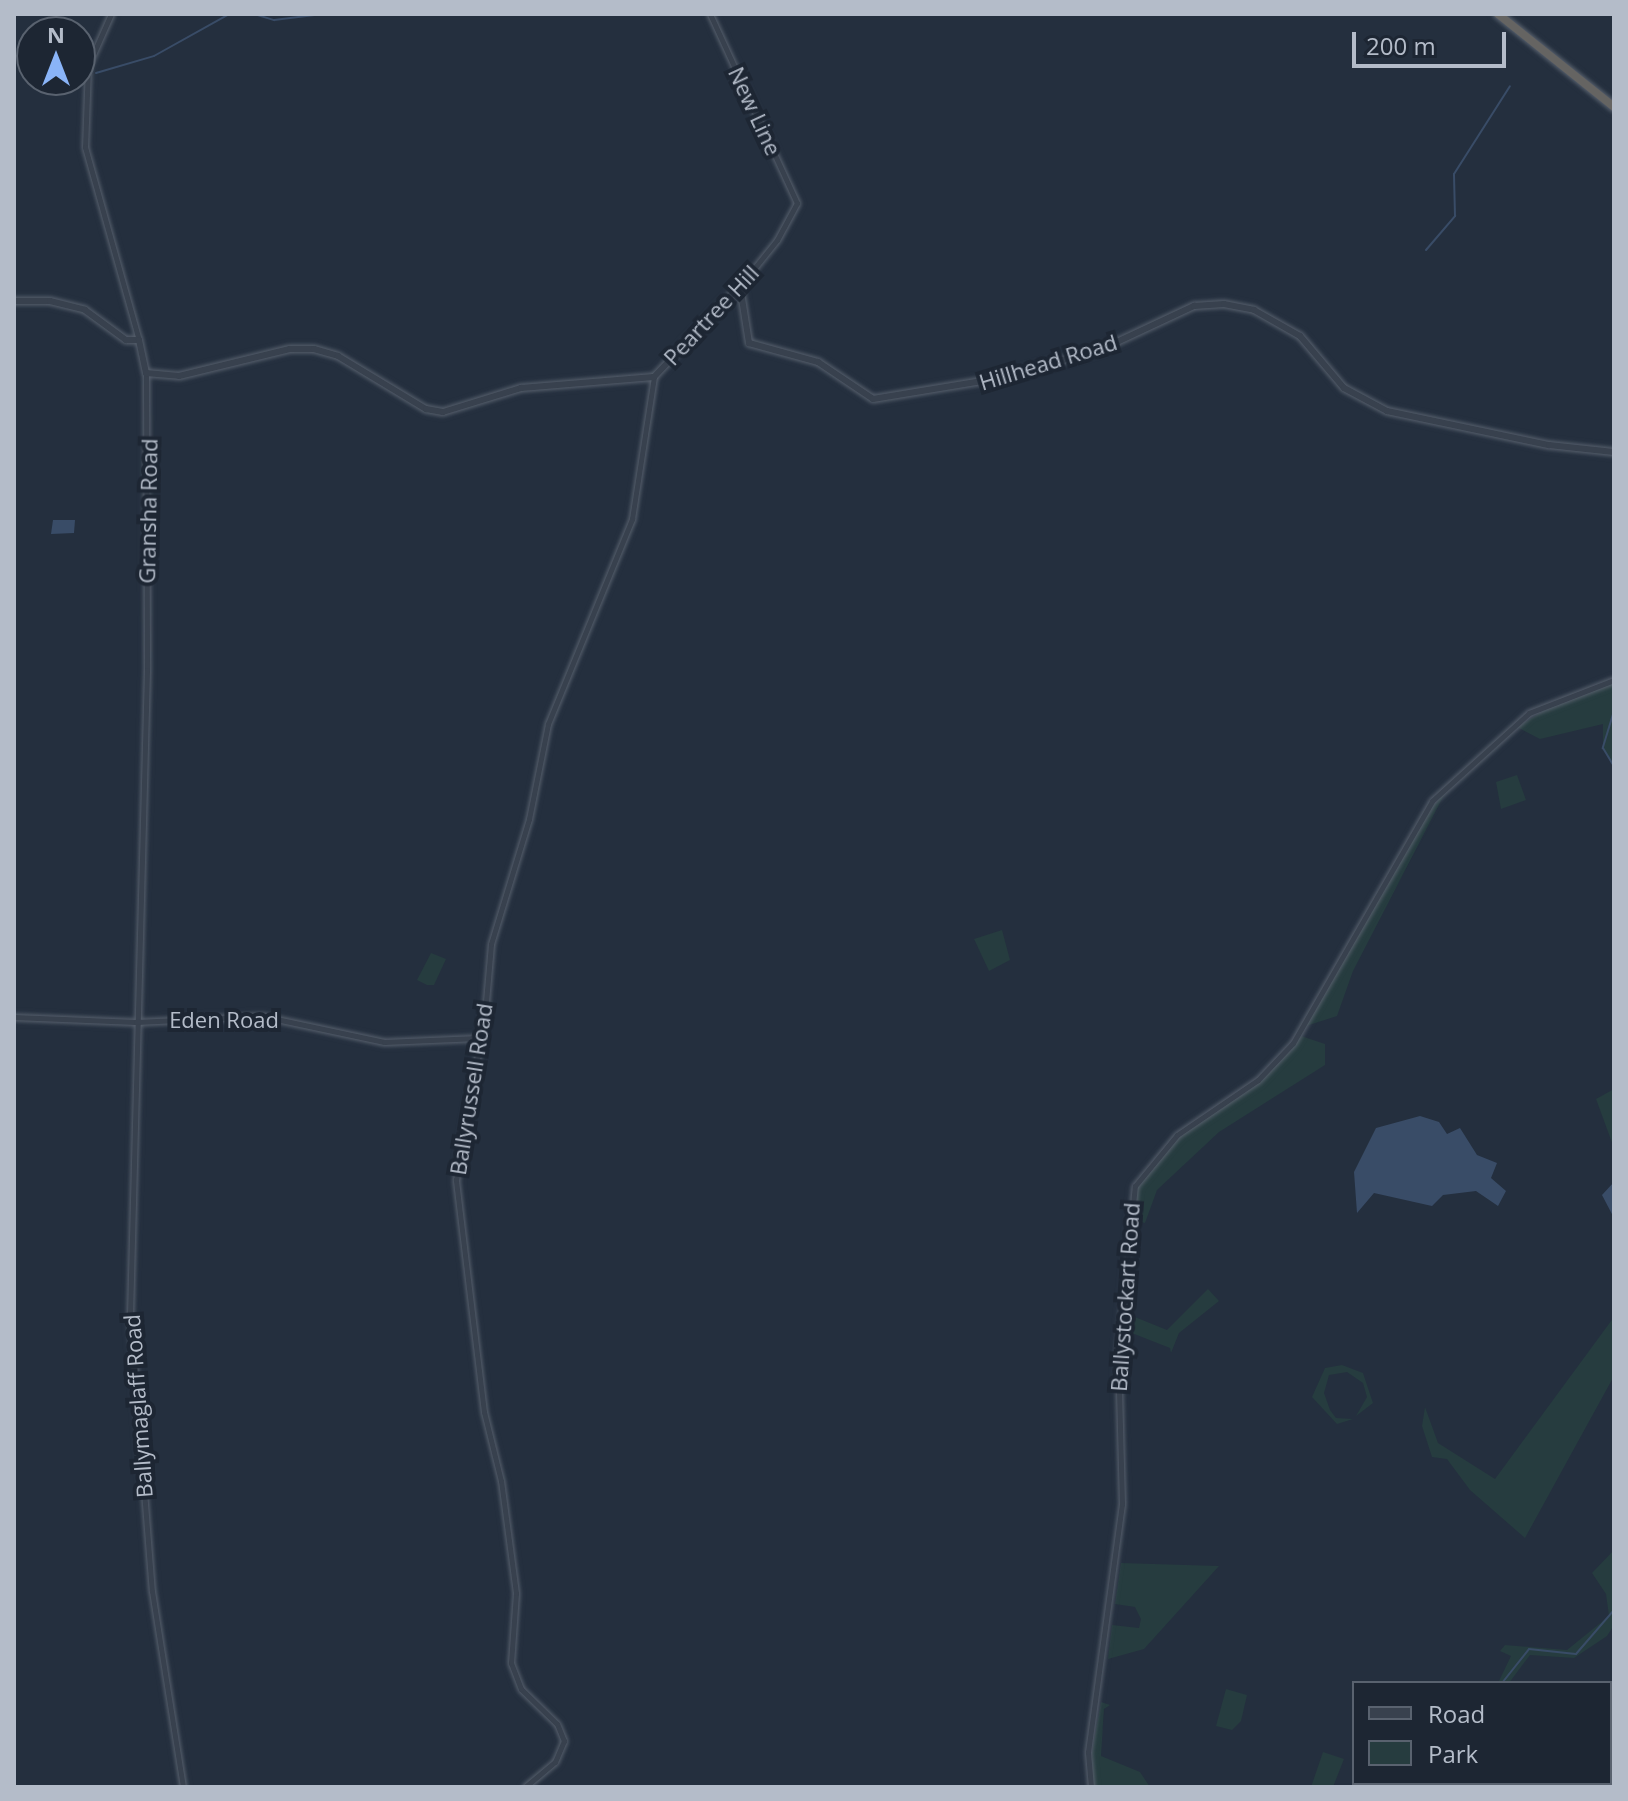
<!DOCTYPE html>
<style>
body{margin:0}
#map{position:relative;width:1628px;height:1801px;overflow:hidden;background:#242f3e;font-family:"Open Sans",sans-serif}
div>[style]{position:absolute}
.green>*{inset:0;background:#263c3f}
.water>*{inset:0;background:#394c67}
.stream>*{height:2px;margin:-1px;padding:0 1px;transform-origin:1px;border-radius:1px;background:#394c67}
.roads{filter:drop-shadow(0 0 2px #565f6c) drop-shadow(0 0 2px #565f6c)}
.minor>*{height:5px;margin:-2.5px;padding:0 2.5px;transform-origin:2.5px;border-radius:2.5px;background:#38414e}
.tertiary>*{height:6px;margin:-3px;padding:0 3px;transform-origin:3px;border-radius:3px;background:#38414e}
.trunk>*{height:8px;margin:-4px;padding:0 4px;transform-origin:4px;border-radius:4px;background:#656462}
span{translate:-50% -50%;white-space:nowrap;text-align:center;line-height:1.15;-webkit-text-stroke:8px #1d2633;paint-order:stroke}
.street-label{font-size:22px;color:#b4bcc9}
.frame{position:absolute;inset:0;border:16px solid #b4bcc9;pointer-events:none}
.legend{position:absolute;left:1352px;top:1681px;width:260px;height:104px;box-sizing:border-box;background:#1d2633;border:2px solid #59626f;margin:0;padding:10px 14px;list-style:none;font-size:24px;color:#b4bcc9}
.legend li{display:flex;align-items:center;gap:16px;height:40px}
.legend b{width:40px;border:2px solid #59626f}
.north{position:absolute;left:16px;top:16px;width:80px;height:80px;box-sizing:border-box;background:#1d2633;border:2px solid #59626f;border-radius:50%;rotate:0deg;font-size:22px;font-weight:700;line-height:32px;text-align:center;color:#b4bcc9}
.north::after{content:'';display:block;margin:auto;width:28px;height:36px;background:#8ab4f8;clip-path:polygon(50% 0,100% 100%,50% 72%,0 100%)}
.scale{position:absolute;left:1352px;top:32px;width:154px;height:36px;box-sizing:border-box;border:4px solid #b4bcc9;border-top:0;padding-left:10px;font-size:24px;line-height:28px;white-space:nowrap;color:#b4bcc9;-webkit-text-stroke:6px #1d2633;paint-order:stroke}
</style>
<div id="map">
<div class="green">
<i style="clip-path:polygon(1614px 683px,1614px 766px,1603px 748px,1603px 724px,1540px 739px,1517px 727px,1553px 705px)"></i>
<i style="clip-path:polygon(1517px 775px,1526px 800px,1501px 809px,1496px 782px)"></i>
<i style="clip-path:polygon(1445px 793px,1353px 971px,1337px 1016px,1306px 1026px,1424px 815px)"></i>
<i style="clip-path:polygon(1002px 930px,1010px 960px,989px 971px,974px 939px)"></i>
<i style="clip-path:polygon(431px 953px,446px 959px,434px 985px,427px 985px,417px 980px)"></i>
<i style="clip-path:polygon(1301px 1036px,1325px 1044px,1325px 1065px,1219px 1132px,1157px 1190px,1145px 1223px,1129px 1219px,1139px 1179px,1177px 1135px,1258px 1082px)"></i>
<i style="clip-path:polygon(1614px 1089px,1614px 1148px,1596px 1099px)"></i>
<i style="clip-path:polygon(1208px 1289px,1219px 1301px,1179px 1333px,1171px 1353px,1170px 1348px,1119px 1328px,1120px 1311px,1167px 1330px)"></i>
<i style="clip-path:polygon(1614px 1317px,1614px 1376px,1525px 1538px,1470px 1490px,1447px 1459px,1432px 1457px,1422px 1426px,1425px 1407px,1438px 1443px,1495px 1479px)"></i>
<i style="clip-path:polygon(1342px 1365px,1363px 1373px,1373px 1403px,1356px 1416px,1367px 1397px,1363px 1383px,1347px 1372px,1329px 1375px,1324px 1393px,1330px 1410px,1336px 1418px,1353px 1419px,1337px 1424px,1312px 1397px,1325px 1368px)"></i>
<i style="clip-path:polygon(1614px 1550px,1614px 1625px,1607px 1636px,1574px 1658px,1530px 1655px,1509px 1683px,1498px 1683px,1511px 1656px,1500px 1651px,1505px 1645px,1567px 1650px,1609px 1616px,1606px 1594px,1592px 1573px)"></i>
<i style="clip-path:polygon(1121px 1563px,1219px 1566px,1144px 1649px,1108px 1659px,1112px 1625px,1139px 1628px,1141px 1619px,1135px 1607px,1115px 1604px)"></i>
<i style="clip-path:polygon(1226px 1689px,1247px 1695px,1241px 1721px,1232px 1730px,1216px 1726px)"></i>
<i style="clip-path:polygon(1101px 1702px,1110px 1705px,1104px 1709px,1101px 1756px,1140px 1772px,1150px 1787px,1093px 1787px,1092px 1752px)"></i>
<i style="clip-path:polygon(1323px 1752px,1344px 1759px,1333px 1787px,1311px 1787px)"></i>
</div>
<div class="water">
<i style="clip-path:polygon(53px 520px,75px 520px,74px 533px,51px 534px)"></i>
<i style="clip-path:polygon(1420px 1116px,1439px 1122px,1447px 1134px,1460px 1128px,1477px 1155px,1497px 1163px,1491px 1178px,1506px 1191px,1498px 1206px,1476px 1191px,1443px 1195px,1432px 1206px,1374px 1193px,1357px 1213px,1354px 1172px,1376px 1128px)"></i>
<i style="clip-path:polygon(1614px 1182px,1614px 1218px,1602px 1195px)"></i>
</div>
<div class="stream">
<i style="left:254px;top:14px;width:21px;rotate:17deg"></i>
<i style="left:274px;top:20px;width:49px;rotate:-7deg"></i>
<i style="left:96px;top:73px;width:60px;rotate:-16.3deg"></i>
<i style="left:154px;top:56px;width:86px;rotate:-29.2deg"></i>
<i style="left:1426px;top:250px;width:45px;rotate:-49.5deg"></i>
<i style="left:1455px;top:216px;width:42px;rotate:-91.4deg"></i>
<i style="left:1454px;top:174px;width:104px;rotate:-57.5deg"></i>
<i style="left:1614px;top:711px;width:39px;rotate:107deg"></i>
<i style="left:1603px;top:748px;width:21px;rotate:59deg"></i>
<i style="left:1614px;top:1580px;width:15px;rotate:90deg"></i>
<i style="left:1502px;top:1683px;width:43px;rotate:-51.5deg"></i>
<i style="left:1529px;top:1649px;width:47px;rotate:6.1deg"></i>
<i style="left:1576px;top:1654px;width:58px;rotate:-49.2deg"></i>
<i style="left:1474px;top:1787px;width:6px;rotate:-45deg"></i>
</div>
<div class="roads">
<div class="minor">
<i style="left:111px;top:14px;width:57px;rotate:113.9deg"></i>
<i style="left:88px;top:66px;width:81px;rotate:92.1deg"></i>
<i style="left:85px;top:147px;width:200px;rotate:74.4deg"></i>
<i style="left:710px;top:14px;width:208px;rotate:65.3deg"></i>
<i style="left:797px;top:203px;width:42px;rotate:118.4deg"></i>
<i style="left:777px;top:240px;width:59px;rotate:128.8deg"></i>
<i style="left:146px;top:373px;width:297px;rotate:89.8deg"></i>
<i style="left:147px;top:670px;width:643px;rotate:91.51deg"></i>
<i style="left:130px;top:1313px;width:279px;rotate:85.5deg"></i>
<i style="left:152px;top:1591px;width:198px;rotate:81deg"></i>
<i style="left:14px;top:1017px;width:122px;rotate:2.3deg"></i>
<i style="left:136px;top:1022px;width:126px;rotate:-2.7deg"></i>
<i style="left:262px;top:1016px;width:125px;rotate:12deg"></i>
<i style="left:384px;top:1042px;width:94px;rotate:-2.4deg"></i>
<i style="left:525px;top:1787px;width:39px;rotate:-40deg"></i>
<i style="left:555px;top:1762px;width:23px;rotate:-67deg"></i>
<i style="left:564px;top:1741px;width:18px;rotate:-112deg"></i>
<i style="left:557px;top:1724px;width:50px;rotate:-135.8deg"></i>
<i style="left:521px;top:1689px;width:28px;rotate:-111deg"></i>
<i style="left:511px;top:1663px;width:70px;rotate:-85.9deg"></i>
<i style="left:516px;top:1593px;width:113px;rotate:-97.6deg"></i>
<i style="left:501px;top:1481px;width:71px;rotate:-103.8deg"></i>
<i style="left:484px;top:1412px;width:234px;rotate:-96.9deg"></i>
<i style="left:456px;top:1180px;width:169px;rotate:-80.1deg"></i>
<i style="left:485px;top:1013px;width:69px;rotate:-85deg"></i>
<i style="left:491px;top:944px;width:131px;rotate:-73.1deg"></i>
<i style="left:529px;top:819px;width:97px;rotate:-78.7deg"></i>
<i style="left:548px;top:724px;width:222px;rotate:-67.7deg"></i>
<i style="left:632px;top:519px;width:144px;rotate:-81.2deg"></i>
<i style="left:1091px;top:1787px;width:35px;rotate:-95deg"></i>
<i style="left:1088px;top:1752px;width:250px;rotate:-82.2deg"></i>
<i style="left:1122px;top:1504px;width:149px;rotate:-91.5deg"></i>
<i style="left:1118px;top:1355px;width:170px;rotate:-84.3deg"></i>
<i style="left:1135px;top:1186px;width:66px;rotate:-50.5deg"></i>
<i style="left:1177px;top:1135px;width:98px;rotate:-34.2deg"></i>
<i style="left:1258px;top:1080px;width:51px;rotate:-46.6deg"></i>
<i style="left:1293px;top:1043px;width:279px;rotate:-60.1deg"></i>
<i style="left:1432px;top:801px;width:131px;rotate:-42.2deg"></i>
<i style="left:1529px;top:713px;width:91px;rotate:-21.2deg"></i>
</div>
<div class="tertiary">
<i style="left:14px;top:301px;width:36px"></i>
<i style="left:50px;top:301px;width:36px;rotate:14deg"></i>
<i style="left:85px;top:310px;width:51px;rotate:36.2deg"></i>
<i style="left:126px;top:340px;width:13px"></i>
<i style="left:139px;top:340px;width:34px;rotate:78deg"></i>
<i style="left:146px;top:373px;width:33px;rotate:5deg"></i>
<i style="left:179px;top:376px;width:114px;rotate:-13.7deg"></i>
<i style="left:290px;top:349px;width:24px"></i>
<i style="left:314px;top:349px;width:25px;rotate:16deg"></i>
<i style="left:338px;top:356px;width:103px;rotate:31.1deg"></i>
<i style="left:426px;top:409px;width:17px;rotate:10deg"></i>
<i style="left:443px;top:412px;width:82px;rotate:-17.1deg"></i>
<i style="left:521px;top:388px;width:133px;rotate:-4.7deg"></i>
<i style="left:654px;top:377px;width:125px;rotate:-46.6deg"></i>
<i style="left:740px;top:286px;width:58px;rotate:81deg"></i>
<i style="left:749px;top:343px;width:72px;rotate:15.4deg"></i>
<i style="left:818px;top:362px;width:66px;rotate:33.9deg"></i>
<i style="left:873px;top:399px;width:129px;rotate:-9.4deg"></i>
<i style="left:1000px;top:378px;width:106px;rotate:-15.9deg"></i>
<i style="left:1102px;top:349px;width:102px;rotate:-25.1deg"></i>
<i style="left:1194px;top:306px;width:30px;rotate:-4deg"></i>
<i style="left:1224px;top:304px;width:31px;rotate:11deg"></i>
<i style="left:1254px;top:310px;width:53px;rotate:29.5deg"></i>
<i style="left:1300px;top:336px;width:68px;rotate:49.8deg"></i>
<i style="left:1344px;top:388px;width:49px;rotate:28.1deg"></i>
<i style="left:1387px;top:411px;width:166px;rotate:11.9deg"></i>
<i style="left:1549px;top:445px;width:65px;rotate:6.1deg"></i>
</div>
<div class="trunk">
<i style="left:1498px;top:14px;width:149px;rotate:38.7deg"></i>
</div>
</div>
<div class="street-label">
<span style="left:755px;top:111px;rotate:65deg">New Line</span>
<span style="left:711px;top:315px;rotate:-47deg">Peartree Hill</span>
<span style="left:1048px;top:362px;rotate:-17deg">Hillhead Road</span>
<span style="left:148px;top:511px;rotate:-89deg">Gransha Road</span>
<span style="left:224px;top:1020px">Eden Road</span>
<span style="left:471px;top:1089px;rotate:-81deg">Ballyrussell Road</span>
<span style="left:1125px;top:1297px;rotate:-86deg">Ballystockart Road</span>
<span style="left:138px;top:1406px;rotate:-94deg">Ballymaglaff Road</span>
</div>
<div class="frame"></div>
<ul class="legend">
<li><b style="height:10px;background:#38414e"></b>Road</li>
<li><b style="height:22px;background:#263c3f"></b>Park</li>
</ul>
<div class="north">N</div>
<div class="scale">200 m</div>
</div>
